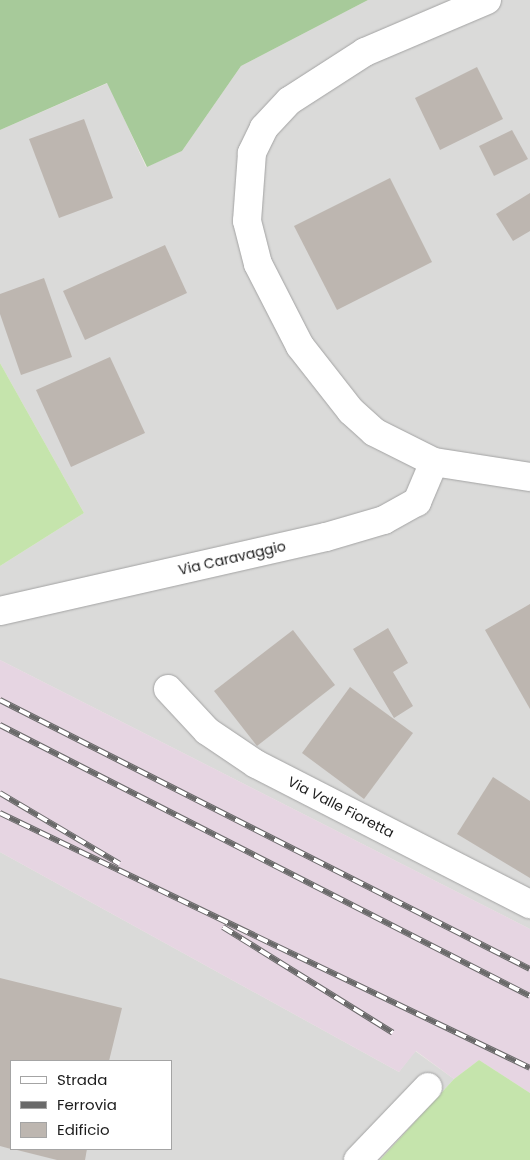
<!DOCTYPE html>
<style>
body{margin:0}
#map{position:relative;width:530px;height:1160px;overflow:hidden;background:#edeae3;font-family:Poppins,sans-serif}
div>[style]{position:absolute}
.residential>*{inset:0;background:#dadad9}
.industrial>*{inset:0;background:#e6d5e2}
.grass>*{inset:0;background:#c5e4ac}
.forest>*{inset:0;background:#a7ca9a}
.building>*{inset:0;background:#bdb6b0}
.roads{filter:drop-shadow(0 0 1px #a3a3a3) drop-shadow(0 0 1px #a3a3a3)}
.minor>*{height:28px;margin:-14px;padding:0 14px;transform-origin:14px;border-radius:14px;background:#fff}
.rail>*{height:5.5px;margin-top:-2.75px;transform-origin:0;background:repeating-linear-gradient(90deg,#fff 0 11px,#6a6a6a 0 22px);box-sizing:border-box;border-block:1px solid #6a6a6a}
span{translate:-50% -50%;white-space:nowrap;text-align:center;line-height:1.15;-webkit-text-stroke:4.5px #fff;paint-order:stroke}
.street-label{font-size:14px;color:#1c1c1c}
.legend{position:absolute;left:10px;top:1060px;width:162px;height:90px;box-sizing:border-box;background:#fff;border:1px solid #a4a4a4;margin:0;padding:6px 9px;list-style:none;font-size:15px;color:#1c1c1c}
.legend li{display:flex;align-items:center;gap:10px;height:25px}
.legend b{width:25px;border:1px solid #a4a4a4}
</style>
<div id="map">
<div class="residential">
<i style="clip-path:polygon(368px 0,530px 0,530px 929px,0 660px,0 566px,84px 513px,0 363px,0 130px,108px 83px,146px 167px,182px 151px,241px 66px)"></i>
<i style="clip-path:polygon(evenodd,0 852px,399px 1072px,415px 1051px,454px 1079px,380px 1160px,0 1160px,0 852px,11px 1061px,171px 1061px,171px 1149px,11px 1149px,11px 1061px)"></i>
</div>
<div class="industrial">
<i style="clip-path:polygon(0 660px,530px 929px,530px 1093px,479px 1060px,454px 1079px,416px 1051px,399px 1072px,0 852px)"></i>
</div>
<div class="grass">
<i style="clip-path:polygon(0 363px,84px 513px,0 566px)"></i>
<i style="clip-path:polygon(479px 1060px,530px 1093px,530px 1160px,380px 1160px,454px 1079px)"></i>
</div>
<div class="forest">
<i style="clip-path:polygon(0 0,368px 0,241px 66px,182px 151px,147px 167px,107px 83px,0 130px)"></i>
</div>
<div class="building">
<i style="clip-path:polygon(477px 67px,503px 119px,440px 150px,415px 98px)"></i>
<i style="clip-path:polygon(84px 119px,113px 198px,59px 218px,29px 139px)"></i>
<i style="clip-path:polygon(512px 130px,528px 159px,494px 176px,479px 146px)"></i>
<i style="clip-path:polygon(390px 178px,432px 262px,337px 310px,294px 226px)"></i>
<i style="clip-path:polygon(530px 193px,530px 231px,513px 241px,496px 214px)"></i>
<i style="clip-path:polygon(165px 245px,187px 293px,85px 340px,63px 291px)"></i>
<i style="clip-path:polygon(44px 278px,72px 357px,21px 375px,0 314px,0 294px)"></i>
<i style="clip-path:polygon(110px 357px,145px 433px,71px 467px,36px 390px)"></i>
<i style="clip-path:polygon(530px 604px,530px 709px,485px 630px)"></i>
<i style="clip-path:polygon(388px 628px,408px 663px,393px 672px,413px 706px,394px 718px,353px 649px)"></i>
<i style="clip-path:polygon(293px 630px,335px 685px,257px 746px,214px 691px)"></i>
<i style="clip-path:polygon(350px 687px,413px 733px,364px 799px,302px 753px)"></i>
<i style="clip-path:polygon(493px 777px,530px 801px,530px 878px,457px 834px)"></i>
<i style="clip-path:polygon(0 978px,122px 1008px,109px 1061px,11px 1061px,11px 1149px,0 1146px)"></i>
<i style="clip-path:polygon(13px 1149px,87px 1149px,85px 1160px,57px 1160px)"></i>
</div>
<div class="roads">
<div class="minor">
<i style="left:487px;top:0;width:133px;rotate:156.9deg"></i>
<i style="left:365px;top:52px;width:90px;rotate:147.2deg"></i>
<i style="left:289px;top:101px;width:37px;rotate:133deg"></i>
<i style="left:264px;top:128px;width:28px;rotate:116deg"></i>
<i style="left:252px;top:153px;width:68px;rotate:94.2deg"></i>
<i style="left:247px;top:221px;width:44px;rotate:75.7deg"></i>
<i style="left:258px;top:264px;width:92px;rotate:62.9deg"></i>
<i style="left:300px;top:346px;width:83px;rotate:51.9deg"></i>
<i style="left:351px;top:411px;width:31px;rotate:42deg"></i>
<i style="left:374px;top:432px;width:67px;rotate:26.6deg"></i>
<i style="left:434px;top:462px;width:97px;rotate:8.9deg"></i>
<i style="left:0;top:611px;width:334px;rotate:-12.8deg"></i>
<i style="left:326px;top:537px;width:60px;rotate:-16.3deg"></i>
<i style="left:384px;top:520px;width:38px;rotate:-29deg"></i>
<i style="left:417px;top:502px;width:43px;rotate:-67deg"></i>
<i style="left:168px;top:689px;width:57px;rotate:47.1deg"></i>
<i style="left:207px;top:731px;width:59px;rotate:34deg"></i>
<i style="left:256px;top:764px;width:308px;rotate:27.1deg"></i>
<i style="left:358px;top:1160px;width:101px;rotate:-46.2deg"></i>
</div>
</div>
<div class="rail">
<i style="left:0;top:700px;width:594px;rotate:26.91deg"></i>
<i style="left:0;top:725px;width:595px;rotate:27.08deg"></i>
<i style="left:0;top:793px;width:139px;rotate:30.6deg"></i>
<i style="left:0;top:813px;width:588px;rotate:25.69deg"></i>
<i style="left:223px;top:927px;width:200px;rotate:31.9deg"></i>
</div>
<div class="street-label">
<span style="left:232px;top:558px;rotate:-13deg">Via Caravaggio</span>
<span style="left:341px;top:807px;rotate:27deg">Via Valle Fioretta</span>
</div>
<ul class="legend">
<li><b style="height:6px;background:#fff"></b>Strada</li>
<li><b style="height:6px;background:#6a6a6a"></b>Ferrovia</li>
<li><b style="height:14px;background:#bdb6b0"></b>Edificio</li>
</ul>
</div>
